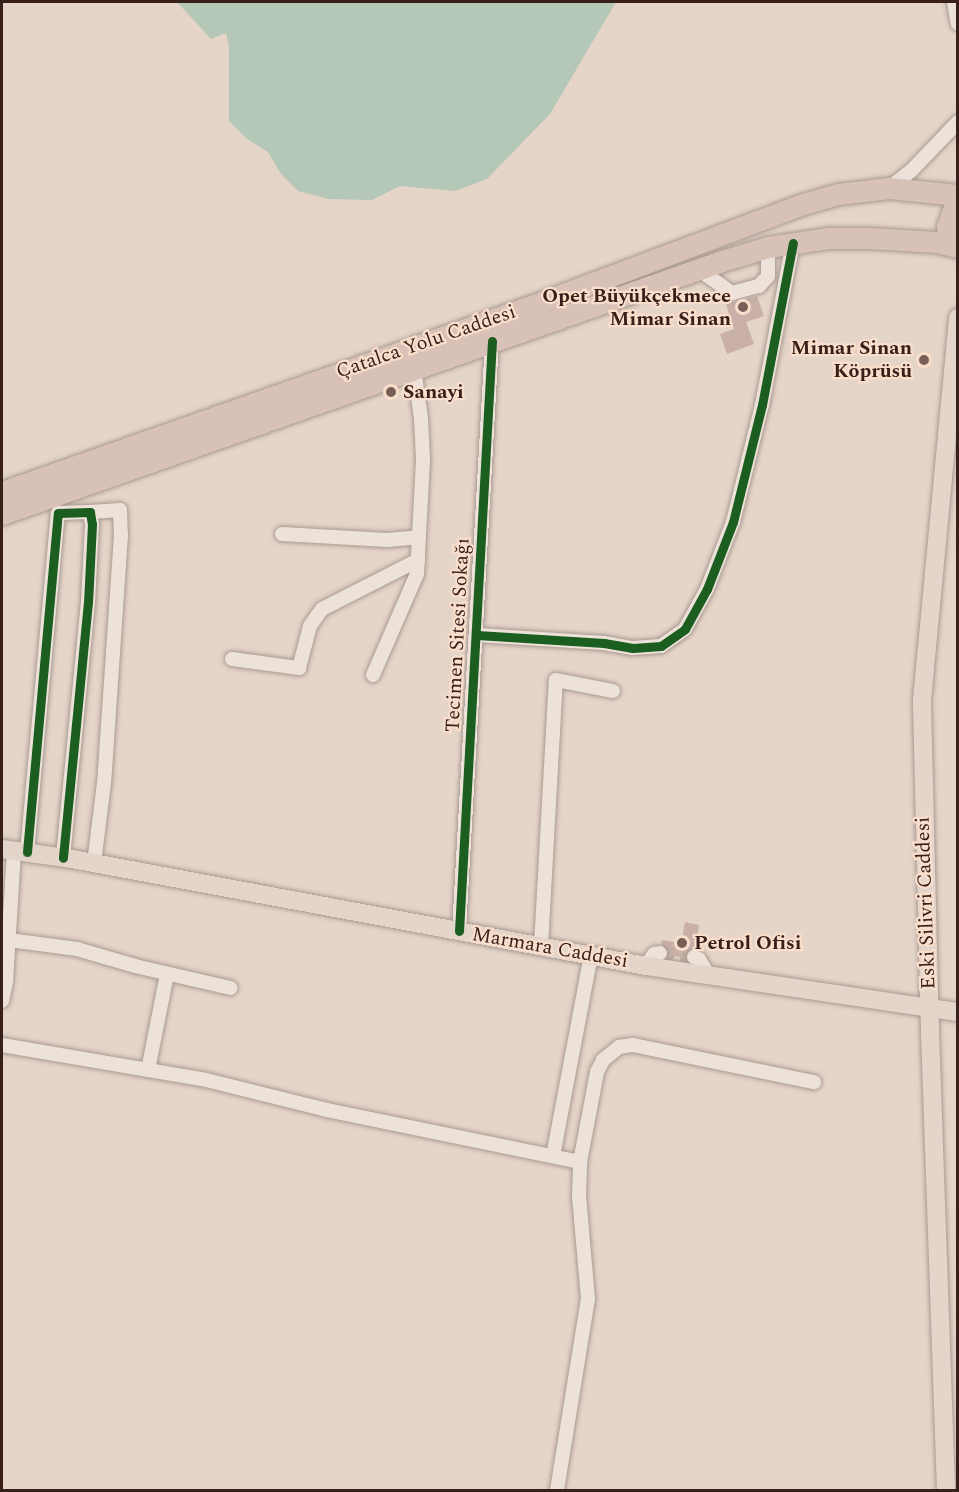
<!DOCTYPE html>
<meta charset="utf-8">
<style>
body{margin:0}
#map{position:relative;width:959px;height:1492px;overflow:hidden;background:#e5d4c8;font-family:Spectral,serif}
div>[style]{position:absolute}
.water>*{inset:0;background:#b5c7b6}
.building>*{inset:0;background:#c9b0a8}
.minor-tunnel>*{height:14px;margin-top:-7px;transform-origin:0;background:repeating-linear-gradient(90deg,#c2b0a5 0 14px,transparent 0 21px)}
.roads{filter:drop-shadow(0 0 2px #a99a92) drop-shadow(0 0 2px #a99a92)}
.minor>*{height:14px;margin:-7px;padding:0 7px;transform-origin:7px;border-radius:7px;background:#ece2da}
.major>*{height:18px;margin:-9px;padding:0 9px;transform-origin:9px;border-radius:9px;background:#e4d5cb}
.highway>*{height:21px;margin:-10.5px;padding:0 10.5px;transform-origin:10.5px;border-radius:10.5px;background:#d8c2b8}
.cycleway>*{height:9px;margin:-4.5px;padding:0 4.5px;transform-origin:4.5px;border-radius:4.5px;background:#1b5e20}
.dots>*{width:16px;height:16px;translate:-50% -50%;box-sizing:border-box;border:3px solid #f8decb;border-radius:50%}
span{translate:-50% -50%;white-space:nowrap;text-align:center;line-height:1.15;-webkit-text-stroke:4.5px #f8decb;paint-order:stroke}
.poi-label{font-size:20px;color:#38201a;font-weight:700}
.right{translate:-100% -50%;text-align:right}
.left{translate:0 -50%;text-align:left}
.street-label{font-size:20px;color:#38201a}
.frame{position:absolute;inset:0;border:3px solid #38201a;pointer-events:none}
</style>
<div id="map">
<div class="water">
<i style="clip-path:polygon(177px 2px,616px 2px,550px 114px,487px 179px,455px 191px,400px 186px,372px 200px,329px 199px,298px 191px,281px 174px,268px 152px,247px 139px,229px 121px,229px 46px,226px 33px,211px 39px)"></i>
</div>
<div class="building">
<i style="clip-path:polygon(757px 296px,764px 316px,746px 322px,754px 344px,727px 354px,720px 334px,734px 329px,724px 298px,734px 302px)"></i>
<i style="clip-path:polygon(685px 922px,699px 925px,695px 948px,688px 950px,685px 958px,669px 955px,667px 948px,661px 944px,662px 940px,681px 943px)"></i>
</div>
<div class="minor-tunnel">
<i style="left:660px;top:953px;width:34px;rotate:7deg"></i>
</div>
<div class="roads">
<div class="minor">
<i style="left:954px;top:2px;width:22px;rotate:80deg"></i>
<i style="left:889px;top:188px;width:28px;rotate:-38deg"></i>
<i style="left:911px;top:171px;width:68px;rotate:-46.2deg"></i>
<i style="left:698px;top:269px;width:42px;rotate:35.2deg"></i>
<i style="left:732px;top:293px;width:28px;rotate:-15deg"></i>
<i style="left:759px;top:286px;width:13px;rotate:-48deg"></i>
<i style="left:768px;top:276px;width:29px;rotate:-90deg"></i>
<i style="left:90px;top:512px;width:30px;rotate:-4deg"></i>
<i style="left:120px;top:510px;width:25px;rotate:88deg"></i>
<i style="left:121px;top:535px;width:249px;rotate:93.9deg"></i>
<i style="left:104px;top:783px;width:81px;rotate:97.1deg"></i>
<i style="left:282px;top:534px;width:105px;rotate:3.3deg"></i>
<i style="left:387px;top:540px;width:32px;rotate:-5deg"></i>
<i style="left:477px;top:635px;width:127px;rotate:3.6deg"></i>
<i style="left:604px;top:643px;width:29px;rotate:10deg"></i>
<i style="left:633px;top:648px;width:28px;rotate:-4deg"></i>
<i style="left:661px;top:646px;width:29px;rotate:-35deg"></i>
<i style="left:685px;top:629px;width:46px;rotate:-61.2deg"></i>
<i style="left:707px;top:589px;width:72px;rotate:-68.8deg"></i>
<i style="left:733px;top:522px;width:121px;rotate:-76.1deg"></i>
<i style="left:762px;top:405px;width:165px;rotate:-79.2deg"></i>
<i style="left:232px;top:659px;width:68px;rotate:7.7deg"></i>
<i style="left:299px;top:668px;width:43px;rotate:-75.3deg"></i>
<i style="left:310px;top:626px;width:21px;rotate:-55deg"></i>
<i style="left:322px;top:609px;width:108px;rotate:-27deg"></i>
<i style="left:373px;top:675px;width:110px;rotate:-66.5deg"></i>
<i style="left:417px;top:574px;width:116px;rotate:-87deg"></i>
<i style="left:423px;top:458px;width:40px;rotate:-92.9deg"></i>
<i style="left:421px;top:418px;width:49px;rotate:-98.1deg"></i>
<i style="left:27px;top:852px;width:340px;rotate:-84.8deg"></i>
<i style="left:58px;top:513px;width:32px;rotate:-2deg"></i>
<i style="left:90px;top:512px;width:12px;rotate:81deg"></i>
<i style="left:92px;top:524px;width:78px;rotate:92.9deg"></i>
<i style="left:88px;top:602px;width:257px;rotate:95.6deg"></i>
<i style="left:459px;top:931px;width:591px;rotate:-86.8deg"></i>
<i style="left:9px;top:940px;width:69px;rotate:7.5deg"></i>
<i style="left:77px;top:949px;width:60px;rotate:16.3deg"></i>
<i style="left:135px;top:966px;width:98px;rotate:13deg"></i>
<i style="left:541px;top:946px;width:266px;rotate:-86.8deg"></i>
<i style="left:556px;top:680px;width:58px;rotate:10.9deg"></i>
<i style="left:694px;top:957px;width:5px;rotate:22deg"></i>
<i style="left:699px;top:959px;width:20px;rotate:60deg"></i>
<i style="left:646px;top:966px;width:14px;rotate:-56deg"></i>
<i style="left:654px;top:954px;width:6px;rotate:-9deg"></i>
<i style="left:2px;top:1001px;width:19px;rotate:-78deg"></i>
<i style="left:6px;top:982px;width:132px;rotate:-86.5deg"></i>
<i style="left:2px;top:1045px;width:207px;rotate:9.7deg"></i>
<i style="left:206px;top:1080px;width:125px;rotate:13.9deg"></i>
<i style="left:327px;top:1110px;width:258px;rotate:11.6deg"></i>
<i style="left:148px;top:1070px;width:98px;rotate:-78.8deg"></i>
<i style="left:553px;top:1156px;width:205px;rotate:-79.3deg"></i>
<i style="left:557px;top:1490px;width:193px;rotate:-80.8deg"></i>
<i style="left:588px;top:1299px;width:103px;rotate:-95deg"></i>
<i style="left:579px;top:1196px;width:34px;rotate:-88deg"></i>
<i style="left:580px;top:1162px;width:92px;rotate:-79.3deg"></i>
<i style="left:597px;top:1072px;width:13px;rotate:-63deg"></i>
<i style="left:603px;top:1060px;width:21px;rotate:-39deg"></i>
<i style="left:619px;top:1047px;width:14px;rotate:-8deg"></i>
<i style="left:633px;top:1045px;width:185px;rotate:11.6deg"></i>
</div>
<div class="major">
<i style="left:2px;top:849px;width:71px;rotate:8.1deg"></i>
<i style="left:72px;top:859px;width:584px;rotate:10.56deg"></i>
<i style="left:646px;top:966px;width:315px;rotate:8.4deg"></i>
<i style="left:946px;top:1490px;width:459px;rotate:-92deg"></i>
<i style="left:930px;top:1031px;width:331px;rotate:-91.4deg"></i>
<i style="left:922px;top:700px;width:384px;rotate:-84.6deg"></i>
</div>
<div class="highway">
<i style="left:952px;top:245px;width:19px;rotate:-106deg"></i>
<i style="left:947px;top:227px;width:32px;rotate:-70deg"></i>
<i style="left:2px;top:492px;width:572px;rotate:-19.38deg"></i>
<i style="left:542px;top:302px;width:279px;rotate:-20.6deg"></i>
<i style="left:803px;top:204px;width:36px;rotate:-16deg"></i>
<i style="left:838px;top:194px;width:51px;rotate:-6.7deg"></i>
<i style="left:889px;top:188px;width:69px;rotate:5.8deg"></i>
<i style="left:2px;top:514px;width:763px;rotate:-19.36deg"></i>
<i style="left:722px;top:261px;width:48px;rotate:-16.9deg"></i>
<i style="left:768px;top:247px;width:62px;rotate:-8.4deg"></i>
<i style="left:829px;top:238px;width:41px"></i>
<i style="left:870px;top:238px;width:66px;rotate:3.5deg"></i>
<i style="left:936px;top:242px;width:23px;rotate:13deg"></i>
</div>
</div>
<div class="cycleway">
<i style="left:477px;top:635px;width:127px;rotate:3.6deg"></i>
<i style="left:604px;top:643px;width:29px;rotate:10deg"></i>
<i style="left:633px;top:648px;width:28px;rotate:-4deg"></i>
<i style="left:661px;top:646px;width:29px;rotate:-35deg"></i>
<i style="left:685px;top:629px;width:46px;rotate:-61.2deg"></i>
<i style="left:707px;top:589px;width:72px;rotate:-68.8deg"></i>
<i style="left:733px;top:522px;width:121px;rotate:-76.1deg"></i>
<i style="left:762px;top:405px;width:165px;rotate:-79.2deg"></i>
<i style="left:27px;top:852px;width:340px;rotate:-84.8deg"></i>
<i style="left:58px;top:513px;width:32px;rotate:-2deg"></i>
<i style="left:90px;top:512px;width:12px;rotate:81deg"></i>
<i style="left:92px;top:524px;width:78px;rotate:92.9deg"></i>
<i style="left:88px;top:602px;width:257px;rotate:95.6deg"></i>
<i style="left:459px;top:931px;width:591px;rotate:-86.8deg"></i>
</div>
<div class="dots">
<i style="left:743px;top:307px;background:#755f57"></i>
<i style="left:924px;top:360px;background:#755f57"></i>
<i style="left:391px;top:392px;background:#755f57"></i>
<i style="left:682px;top:943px;background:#755f57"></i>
</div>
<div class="poi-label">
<span class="right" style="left:731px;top:308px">Opet Büyükçekmece<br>Mimar Sinan</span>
<span class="right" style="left:912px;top:360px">Mimar Sinan<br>Köprüsü</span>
<span class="left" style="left:403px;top:392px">Sanayi</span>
<span class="left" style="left:694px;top:943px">Petrol Ofisi</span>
</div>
<div class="street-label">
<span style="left:426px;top:342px;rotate:-19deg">Çatalca Yolu Caddesi</span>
<span style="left:458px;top:635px;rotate:-87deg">Tecimen Sitesi Sokağı</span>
<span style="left:926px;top:903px;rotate:-92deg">Eski Silivri Caddesi</span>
<span style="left:550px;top:948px;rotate:10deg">Marmara Caddesi</span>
</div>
<div class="frame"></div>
</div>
